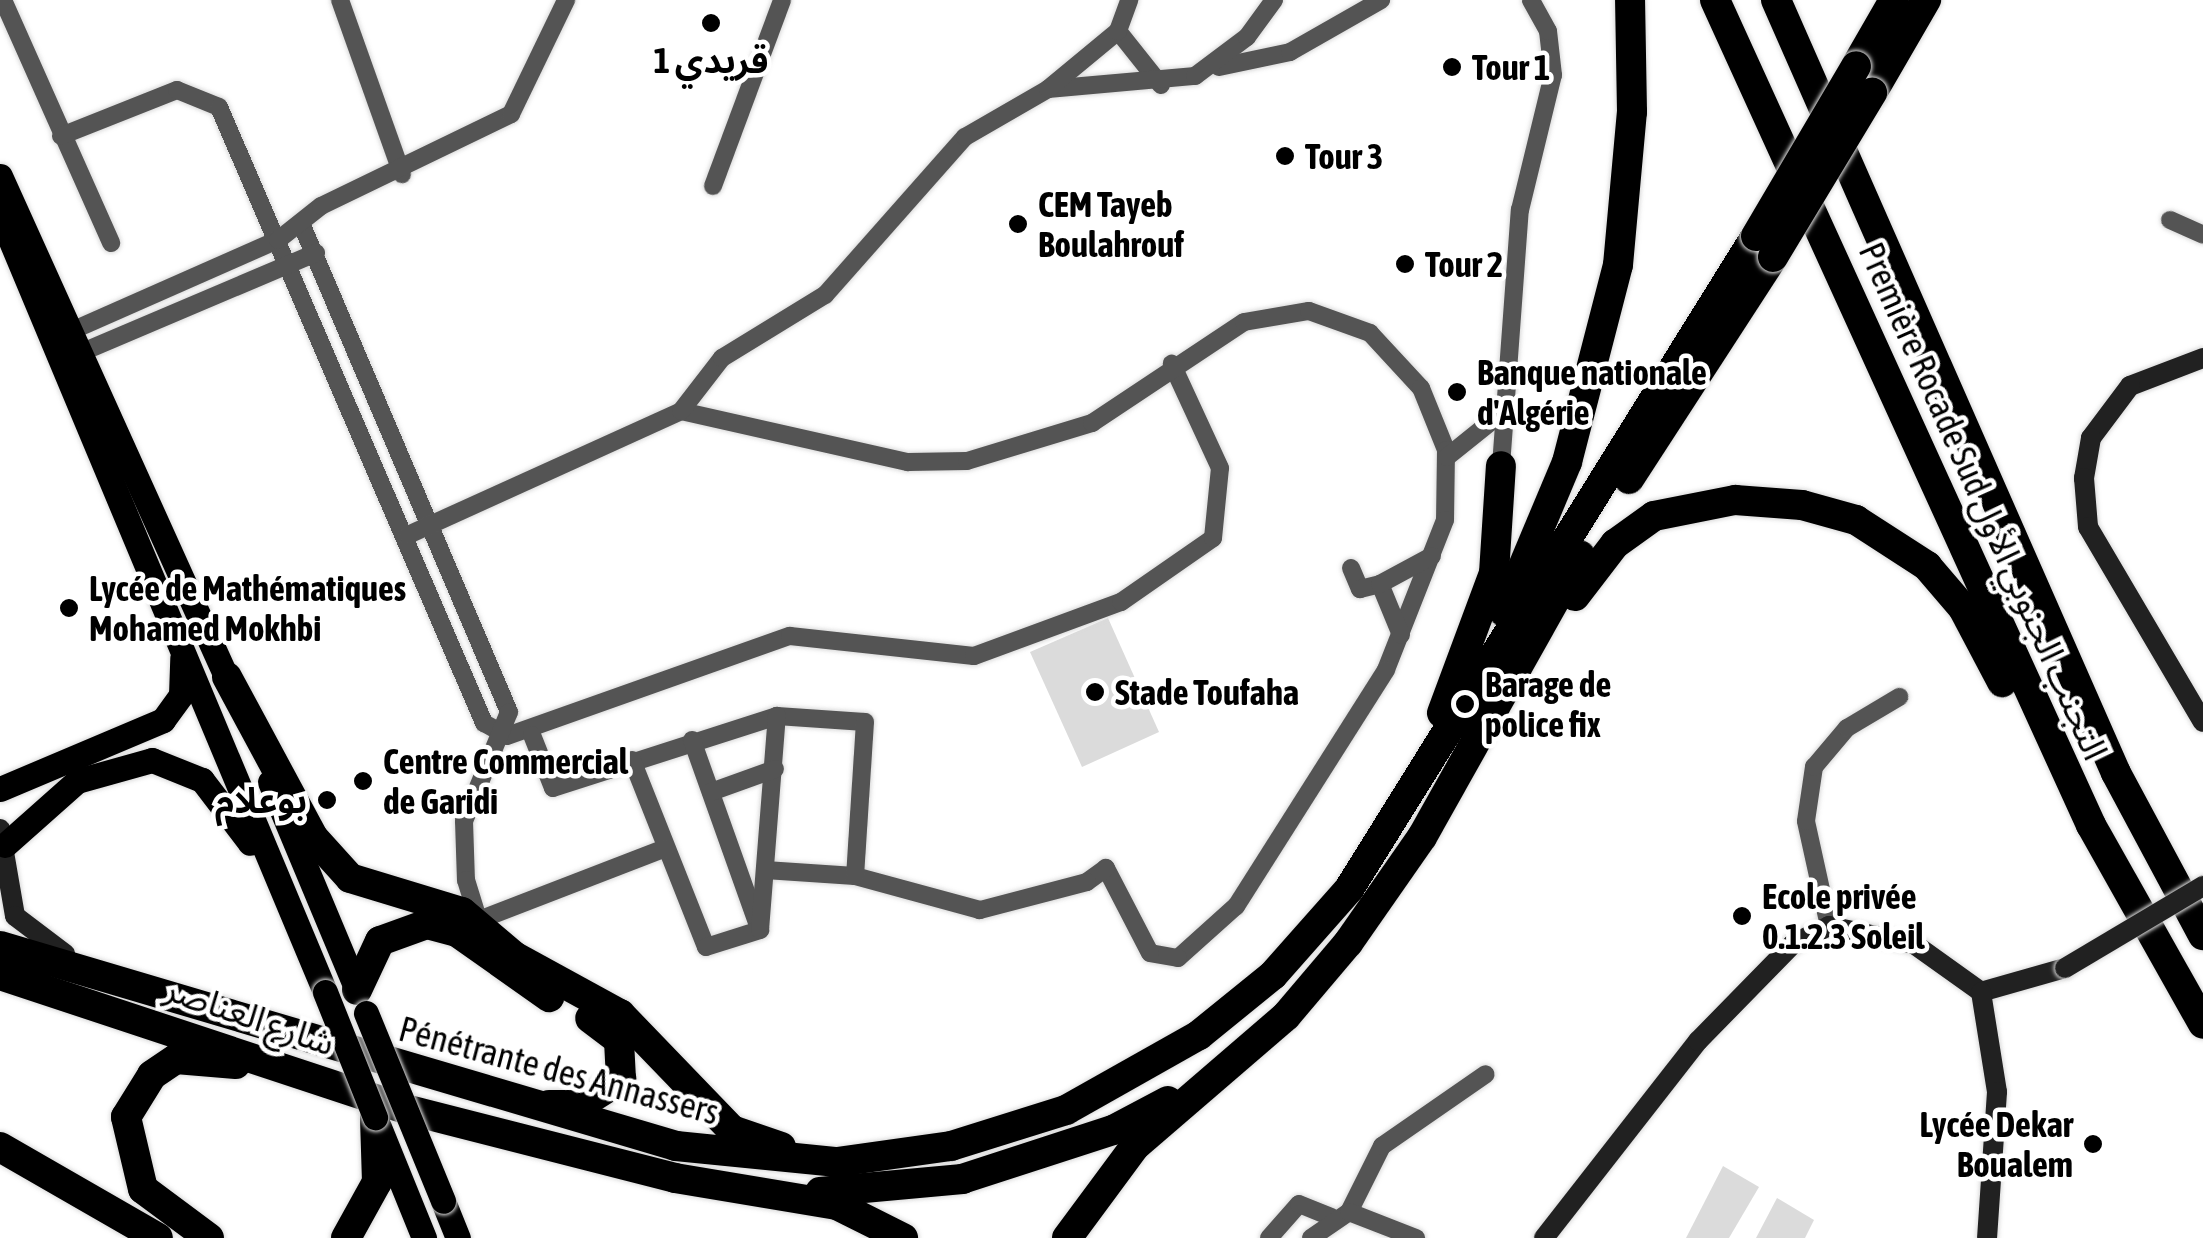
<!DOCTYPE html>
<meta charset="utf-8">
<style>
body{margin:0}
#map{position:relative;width:2203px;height:1238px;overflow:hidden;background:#fff;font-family:"Asap Condensed","Noto Sans Arabic",sans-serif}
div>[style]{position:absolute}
.green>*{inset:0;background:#dbdbdb}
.roads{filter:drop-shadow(0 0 2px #dbdbdb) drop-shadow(0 0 2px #dbdbdb)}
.street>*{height:18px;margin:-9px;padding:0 9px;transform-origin:9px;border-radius:9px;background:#545454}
.secondary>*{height:20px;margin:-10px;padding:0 10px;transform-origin:10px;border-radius:10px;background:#212121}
.primary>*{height:25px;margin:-12.5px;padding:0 12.5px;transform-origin:12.5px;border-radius:12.5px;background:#000}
.highway>*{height:30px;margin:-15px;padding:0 15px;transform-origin:15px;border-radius:15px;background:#000}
.bridges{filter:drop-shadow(0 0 2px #dbdbdb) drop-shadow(0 0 2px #dbdbdb)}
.secondary-bridge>*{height:20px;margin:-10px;padding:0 10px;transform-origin:10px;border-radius:10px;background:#212121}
.primary-bridge>*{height:25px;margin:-12.5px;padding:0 12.5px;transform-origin:12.5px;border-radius:12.5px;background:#000}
.highway-bridge>*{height:30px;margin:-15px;padding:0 15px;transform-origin:15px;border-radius:15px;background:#000}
.dots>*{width:28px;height:28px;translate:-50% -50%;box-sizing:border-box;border:5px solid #fff;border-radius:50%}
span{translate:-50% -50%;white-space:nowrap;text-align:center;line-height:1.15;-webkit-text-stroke:9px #fff;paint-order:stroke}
.poi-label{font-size:35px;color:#000;font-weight:700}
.left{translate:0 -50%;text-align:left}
.right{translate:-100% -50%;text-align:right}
.street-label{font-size:35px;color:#000}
</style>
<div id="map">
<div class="green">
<i style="clip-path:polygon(1108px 618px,1159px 732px,1082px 767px,1030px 652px)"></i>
<i style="clip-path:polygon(1723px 1166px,1759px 1187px,1729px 1238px,1686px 1238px)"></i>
<i style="clip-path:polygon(1777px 1198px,1814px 1220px,1805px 1238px,1756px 1238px)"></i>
</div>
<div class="roads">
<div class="street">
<i style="left:3px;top:0;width:266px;rotate:66deg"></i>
<i style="left:340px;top:0;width:185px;rotate:70.4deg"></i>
<i style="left:1118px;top:31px;width:69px;rotate:51.5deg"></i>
<i style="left:1219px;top:67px;width:73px;rotate:-11.9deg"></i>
<i style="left:1290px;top:52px;width:105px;rotate:-29.7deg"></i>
<i style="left:1048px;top:89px;width:148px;rotate:-5.1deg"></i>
<i style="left:1195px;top:76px;width:65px;rotate:-36.9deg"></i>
<i style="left:1247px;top:37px;width:46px;rotate:-53.9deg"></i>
<i style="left:61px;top:136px;width:125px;rotate:-21.6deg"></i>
<i style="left:177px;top:90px;width:45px;rotate:22deg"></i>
<i style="left:219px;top:107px;width:671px;rotate:66.72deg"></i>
<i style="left:484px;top:723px;width:26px;rotate:29deg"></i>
<i style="left:507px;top:736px;width:300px;rotate:-19.5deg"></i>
<i style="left:790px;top:636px;width:185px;rotate:6.2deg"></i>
<i style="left:974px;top:656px;width:157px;rotate:-20.2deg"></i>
<i style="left:1121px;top:602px;width:112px;rotate:-34.8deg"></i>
<i style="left:1213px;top:538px;width:70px;rotate:-84.3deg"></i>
<i style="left:1220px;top:468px;width:115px;rotate:-114.8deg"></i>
<i style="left:713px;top:186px;width:198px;rotate:-69.6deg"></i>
<i style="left:2170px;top:220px;width:36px;rotate:24deg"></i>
<i style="left:303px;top:228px;width:526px;rotate:66.94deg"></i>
<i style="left:509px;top:712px;width:118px;rotate:112.4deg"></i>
<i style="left:464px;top:821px;width:59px;rotate:88.1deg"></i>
<i style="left:466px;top:880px;width:44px;rotate:72.8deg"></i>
<i style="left:60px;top:336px;width:238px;rotate:-23.8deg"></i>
<i style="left:278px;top:240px;width:55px;rotate:-38.3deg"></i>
<i style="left:321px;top:206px;width:211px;rotate:-25.8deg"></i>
<i style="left:511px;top:114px;width:127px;rotate:-64.2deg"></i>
<i style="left:73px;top:356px;width:264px;rotate:-23deg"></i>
<i style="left:681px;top:411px;width:233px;rotate:12.7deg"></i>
<i style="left:908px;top:462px;width:59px;rotate:-1deg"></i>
<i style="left:967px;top:461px;width:131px;rotate:-16.9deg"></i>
<i style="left:1092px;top:423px;width:182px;rotate:-33.6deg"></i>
<i style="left:1244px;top:322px;width:66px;rotate:-9.6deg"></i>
<i style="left:1309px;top:311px;width:65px;rotate:19.8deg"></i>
<i style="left:1370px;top:333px;width:75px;rotate:47.2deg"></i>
<i style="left:1421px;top:388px;width:67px;rotate:68deg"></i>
<i style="left:1446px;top:450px;width:70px;rotate:90.8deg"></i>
<i style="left:1445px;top:520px;width:161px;rotate:111.5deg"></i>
<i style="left:1386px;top:670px;width:280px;rotate:122.4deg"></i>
<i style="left:1236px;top:906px;width:78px;rotate:138.1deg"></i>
<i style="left:1178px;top:958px;width:28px;rotate:-170deg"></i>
<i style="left:1150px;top:953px;width:96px;rotate:-117.4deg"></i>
<i style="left:1106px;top:868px;width:24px;rotate:144deg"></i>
<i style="left:1087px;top:882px;width:111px;rotate:165.3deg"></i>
<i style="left:980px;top:910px;width:130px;rotate:-164.8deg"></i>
<i style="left:855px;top:876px;width:90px;rotate:-176.2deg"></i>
<i style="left:1447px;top:457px;width:72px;rotate:-38.8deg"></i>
<i style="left:1501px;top:466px;width:257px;rotate:-85.8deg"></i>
<i style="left:1520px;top:210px;width:139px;rotate:-76.3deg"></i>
<i style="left:1553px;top:75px;width:44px;rotate:-96.5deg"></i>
<i style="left:1548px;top:31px;width:35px;rotate:-119deg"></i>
<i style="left:408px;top:535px;width:300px;rotate:-24.4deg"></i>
<i style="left:681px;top:411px;width:67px;rotate:-52.3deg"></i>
<i style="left:722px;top:358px;width:121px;rotate:-31.5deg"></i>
<i style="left:825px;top:295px;width:211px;rotate:-48.5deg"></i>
<i style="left:965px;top:137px;width:96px;rotate:-30deg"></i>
<i style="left:1048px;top:89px;width:91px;rotate:-39.6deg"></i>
<i style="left:1118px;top:31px;width:33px;rotate:-70deg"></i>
<i style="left:1351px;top:568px;width:23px;rotate:67deg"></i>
<i style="left:1360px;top:589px;width:21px;rotate:-14deg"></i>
<i style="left:1380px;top:584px;width:55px;rotate:67.6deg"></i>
<i style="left:1380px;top:584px;width:59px;rotate:-28.3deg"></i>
<i style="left:532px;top:735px;width:57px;rotate:68.4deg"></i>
<i style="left:553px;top:788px;width:235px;rotate:-17.8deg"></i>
<i style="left:777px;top:716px;width:88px;rotate:3.9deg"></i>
<i style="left:865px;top:722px;width:154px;rotate:93.7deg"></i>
<i style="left:692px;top:740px;width:196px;rotate:70.4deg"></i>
<i style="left:632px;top:760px;width:201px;rotate:68.4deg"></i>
<i style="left:706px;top:947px;width:57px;rotate:-17.5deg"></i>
<i style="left:760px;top:930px;width:215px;rotate:-85.5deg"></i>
<i style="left:711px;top:792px;width:68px;rotate:-19.8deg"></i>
<i style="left:479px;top:920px;width:200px;rotate:-21.1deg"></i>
<i style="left:1829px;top:926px;width:107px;rotate:-102.4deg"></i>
<i style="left:1806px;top:821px;width:55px;rotate:-81.6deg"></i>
<i style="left:1814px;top:767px;width:51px;rotate:-49.8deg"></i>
<i style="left:1847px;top:728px;width:61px;rotate:-30.8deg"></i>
<i style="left:1349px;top:1212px;width:74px;rotate:-63.4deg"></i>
<i style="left:1382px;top:1146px;width:126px;rotate:-34.7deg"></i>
<i style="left:1269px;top:1238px;width:45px;rotate:-48.6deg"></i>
<i style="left:1299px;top:1204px;width:35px;rotate:22deg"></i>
<i style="left:1311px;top:1238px;width:46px;rotate:-34.4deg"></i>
<i style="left:1349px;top:1212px;width:72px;rotate:21.2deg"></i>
</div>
<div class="secondary">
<i style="left:2203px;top:358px;width:78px;rotate:159deg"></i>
<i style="left:2130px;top:386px;width:65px;rotate:126.9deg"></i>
<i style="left:2091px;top:438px;width:41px;rotate:99.9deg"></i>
<i style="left:2084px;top:478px;width:49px;rotate:85.3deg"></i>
<i style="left:2088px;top:527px;width:226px;rotate:59.5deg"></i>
<i style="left:0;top:829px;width:88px;rotate:80.2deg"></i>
<i style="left:15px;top:916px;width:63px;rotate:37.2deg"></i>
<i style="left:1981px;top:992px;width:87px;rotate:-15.9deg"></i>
<i style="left:1544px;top:1238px;width:250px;rotate:-52deg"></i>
<i style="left:1698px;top:1041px;width:136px;rotate:-45.6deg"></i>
<i style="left:1793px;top:944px;width:40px;rotate:-26.6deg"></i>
<i style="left:1829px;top:926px;width:87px;rotate:12deg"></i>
<i style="left:1914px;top:944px;width:82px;rotate:35.6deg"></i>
<i style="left:1981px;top:992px;width:101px;rotate:80.9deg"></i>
<i style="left:1997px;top:1092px;width:146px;rotate:93.9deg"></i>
</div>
<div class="primary">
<i style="left:0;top:176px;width:568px;rotate:65.69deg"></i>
<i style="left:0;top:215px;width:842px;rotate:67.3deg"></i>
<i style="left:270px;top:782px;width:225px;rotate:67.3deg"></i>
<i style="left:0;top:789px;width:177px;rotate:-22.9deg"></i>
<i style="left:163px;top:720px;width:31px;rotate:-54deg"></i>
<i style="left:181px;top:695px;width:37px;rotate:-88deg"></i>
<i style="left:5px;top:845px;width:96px;rotate:-41.6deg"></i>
<i style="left:77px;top:781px;width:78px;rotate:-15.6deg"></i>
<i style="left:152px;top:760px;width:54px;rotate:21.8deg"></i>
<i style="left:202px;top:780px;width:79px;rotate:52.7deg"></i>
<i style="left:379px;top:1127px;width:120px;rotate:67.9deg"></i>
<i style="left:443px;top:1201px;width:40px;rotate:68deg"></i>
</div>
<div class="highway">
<i style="left:1715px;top:0;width:907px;rotate:65.5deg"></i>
<i style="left:2091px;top:825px;width:228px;rotate:60.6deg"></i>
<i style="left:1776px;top:0;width:844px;rotate:66.26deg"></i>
<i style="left:2116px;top:773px;width:184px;rotate:61.8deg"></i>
<i style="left:1856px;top:66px;width:76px;rotate:-60.1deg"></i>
<i style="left:1872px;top:93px;width:108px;rotate:-59.9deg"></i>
<i style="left:1629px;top:479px;width:265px;rotate:-57deg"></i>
<i style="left:1575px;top:596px;width:66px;rotate:-52.4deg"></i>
<i style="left:1615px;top:544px;width:48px;rotate:-35.7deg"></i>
<i style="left:1654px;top:516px;width:83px;rotate:-11.2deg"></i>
<i style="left:1735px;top:500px;width:67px;rotate:4.3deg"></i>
<i style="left:1802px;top:505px;width:56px;rotate:15.5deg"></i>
<i style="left:1856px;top:520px;width:85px;rotate:32.9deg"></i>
<i style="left:1927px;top:566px;width:55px;rotate:49.4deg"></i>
<i style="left:1963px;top:608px;width:84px;rotate:62.2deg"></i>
<i style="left:1504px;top:612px;width:163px;rotate:-67.2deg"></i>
<i style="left:1567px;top:462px;width:203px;rotate:-75.5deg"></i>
<i style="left:1618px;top:265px;width:154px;rotate:-84.8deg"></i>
<i style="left:1632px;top:112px;width:112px;rotate:-91deg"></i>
<i style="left:227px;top:677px;width:182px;rotate:61.7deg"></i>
<i style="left:313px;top:837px;width:55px;rotate:47.9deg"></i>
<i style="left:350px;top:878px;width:117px;rotate:16.9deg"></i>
<i style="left:462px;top:912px;width:68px;rotate:40.2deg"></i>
<i style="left:514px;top:956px;width:121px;rotate:28.7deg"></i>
<i style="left:620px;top:1014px;width:161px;rotate:46deg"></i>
<i style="left:732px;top:1130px;width:52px;rotate:19.1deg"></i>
<i style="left:1442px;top:713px;width:149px;rotate:-69.6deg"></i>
<i style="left:1494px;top:573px;width:107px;rotate:-86.3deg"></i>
<i style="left:0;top:946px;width:705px;rotate:16.48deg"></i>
<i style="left:676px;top:1146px;width:162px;rotate:5.7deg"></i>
<i style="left:837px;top:1162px;width:115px;rotate:-8deg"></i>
<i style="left:951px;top:1146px;width:121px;rotate:-17.4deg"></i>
<i style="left:1066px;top:1110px;width:153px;rotate:-29.4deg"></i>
<i style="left:1199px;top:1035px;width:95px;rotate:-39deg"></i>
<i style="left:1273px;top:975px;width:115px;rotate:-48.5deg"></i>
<i style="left:1349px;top:889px;width:769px;rotate:-58.07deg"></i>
<i style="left:0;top:975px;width:431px;rotate:18.3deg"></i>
<i style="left:409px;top:1110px;width:275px;rotate:14.3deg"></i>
<i style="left:675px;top:1178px;width:164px;rotate:9.5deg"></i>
<i style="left:837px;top:1205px;width:74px;rotate:26.6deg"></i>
<i style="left:357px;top:990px;width:54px;rotate:-64.9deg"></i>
<i style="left:380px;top:941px;width:50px;rotate:-19.9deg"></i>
<i style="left:427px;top:924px;width:31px;rotate:15deg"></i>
<i style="left:457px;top:932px;width:113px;rotate:35.2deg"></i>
<i style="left:549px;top:1105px;width:31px"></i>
<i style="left:580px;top:1105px;width:49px;rotate:-32.4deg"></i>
<i style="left:621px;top:1079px;width:39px;rotate:-93deg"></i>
<i style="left:619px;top:1040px;width:36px;rotate:-143deg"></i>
<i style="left:0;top:1147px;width:182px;rotate:29.9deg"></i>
<i style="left:820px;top:1192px;width:143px;rotate:-5.2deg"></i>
<i style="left:962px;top:1179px;width:159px;rotate:-18deg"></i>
<i style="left:1113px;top:1130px;width:62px;rotate:-27.8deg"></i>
<i style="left:209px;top:1238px;width:82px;rotate:-143.4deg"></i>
<i style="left:143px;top:1189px;width:74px;rotate:-103.3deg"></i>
<i style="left:126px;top:1117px;width:49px;rotate:-58.2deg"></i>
<i style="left:152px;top:1075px;width:29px;rotate:-34deg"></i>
<i style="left:176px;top:1059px;width:60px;rotate:4.8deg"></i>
<i style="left:346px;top:1238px;width:64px;rotate:-61deg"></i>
<i style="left:377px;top:1182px;width:65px;rotate:-91.8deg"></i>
<i style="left:1067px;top:1238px;width:114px;rotate:-53.5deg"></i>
<i style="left:1135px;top:1146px;width:199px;rotate:-40.7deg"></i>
<i style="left:1286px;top:1016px;width:96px;rotate:-49.7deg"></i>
<i style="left:1348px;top:943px;width:129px;rotate:-55.1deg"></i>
<i style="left:1422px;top:837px;width:323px;rotate:-60.7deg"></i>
</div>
</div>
<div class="bridges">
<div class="secondary-bridge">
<i style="left:2065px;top:968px;width:161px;rotate:-30.7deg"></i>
</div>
<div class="primary-bridge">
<i style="left:325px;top:992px;width:135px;rotate:68.2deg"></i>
<i style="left:366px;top:1013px;width:203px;rotate:67.7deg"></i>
</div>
<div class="highway-bridge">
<i style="left:1756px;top:236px;width:197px;rotate:-59.5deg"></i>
<i style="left:1773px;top:257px;width:192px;rotate:-58.9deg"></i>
</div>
</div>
<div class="dots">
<i style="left:711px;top:23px;background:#000"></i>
<i style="left:1452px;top:67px;background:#000"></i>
<i style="left:1285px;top:156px;background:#000"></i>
<i style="left:1018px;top:224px;background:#000"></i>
<i style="left:1405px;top:264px;background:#000"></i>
<i style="left:1457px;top:392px;background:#000"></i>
<i style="left:69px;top:608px;background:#000"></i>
<i style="left:1095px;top:692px;background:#000"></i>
<i style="left:1465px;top:704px;background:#000"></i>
<i style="left:363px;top:781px;background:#000"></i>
<i style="left:327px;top:800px;background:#000"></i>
<i style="left:1742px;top:916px;background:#000"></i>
<i style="left:2093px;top:1144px;background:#000"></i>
</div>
<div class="poi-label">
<span style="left:711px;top:60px">قريدي 1</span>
<span class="left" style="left:1472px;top:67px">Tour 1</span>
<span class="left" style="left:1305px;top:156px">Tour 3</span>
<span class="left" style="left:1038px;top:224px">CEM Tayeb<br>Boulahrouf</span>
<span class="left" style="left:1425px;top:264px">Tour 2</span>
<span class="left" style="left:1477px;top:392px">Banque nationale<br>d'Algérie</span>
<span class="left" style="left:89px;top:608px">Lycée de Mathématiques<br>Mohamed Mokhbi</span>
<span class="left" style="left:1485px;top:704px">Barage de<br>police fix</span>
<span class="left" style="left:1115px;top:692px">Stade Toufaha</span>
<span class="left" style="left:383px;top:781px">Centre Commercial<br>de Garidi</span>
<span class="right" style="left:307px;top:800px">بوعلام</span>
<span class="left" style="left:1762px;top:916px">Ecole privée<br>0.1.2.3 Soleil</span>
<span class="right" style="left:2073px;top:1144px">Lycée Dekar<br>Boualem</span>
</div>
<div class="street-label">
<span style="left:1984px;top:501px;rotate:66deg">Première Rocade Sud التجنب الجنوبي الأول</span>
<span style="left:250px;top:1015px;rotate:19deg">شارع العناصر</span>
<span style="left:559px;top:1070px;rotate:15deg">Pénétrante des Annassers</span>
</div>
</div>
